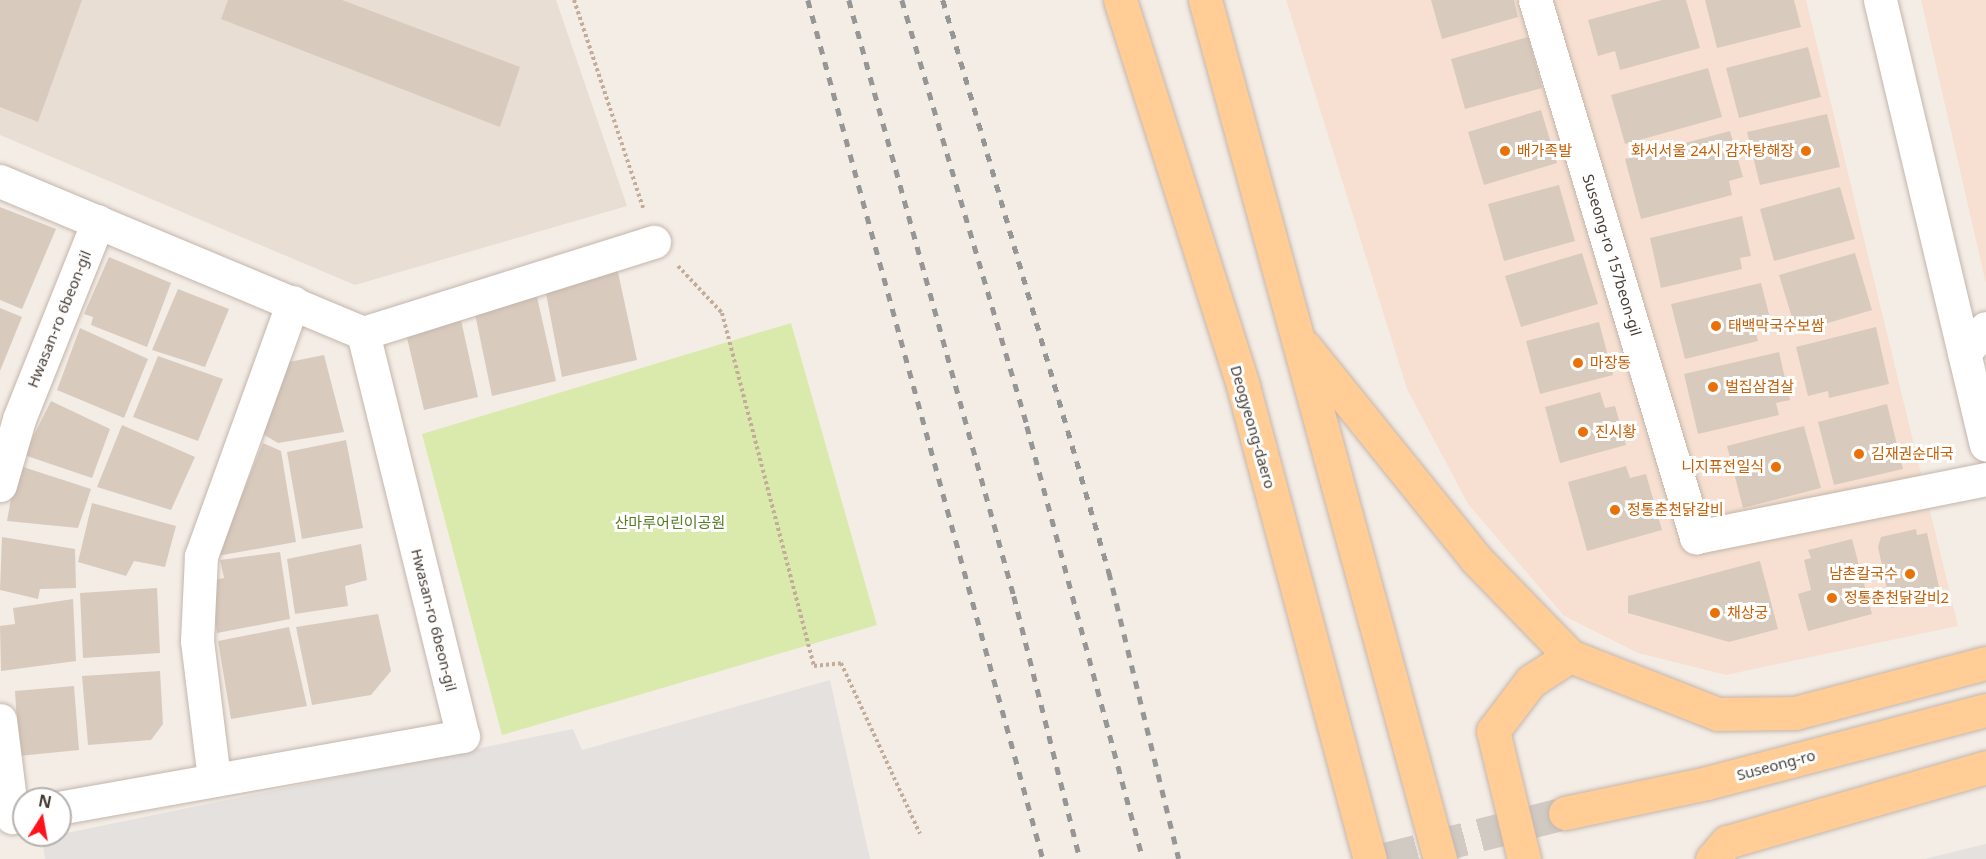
<!DOCTYPE html>
<meta charset="utf-8">
<style>
body{margin:0}
#map{position:relative;width:1986px;height:859px;overflow:hidden;background:#f4ede6;font-family:"Noto Sans","Noto Sans KR",sans-serif}
div>[style]{position:absolute}
.residential>*{inset:0;background:#e8ded4}
.commercial>*{inset:0;background:#f7e0d1}
.green>*{inset:0;background:#daeaad}
.parking>*{inset:0;background:#e5e1df}
.building>*{inset:0;background:#d9cabe}
.major-tunnel>*{height:33px;margin-top:-16.5px;transform-origin:0;background:repeating-linear-gradient(90deg,#d1cac3 0 33px,transparent 0 49px)}
.path>*{height:4px;margin-top:-2px;transform-origin:0;background:repeating-linear-gradient(90deg,#c3ac99 0 3px,transparent 0 6px)}
.roads{filter:drop-shadow(0 0 2px #c3b6ac) drop-shadow(0 0 2px #c3b6ac)}
.minor>*{height:33px;margin:-16.5px;padding:0 16.5px;transform-origin:16.5px;border-radius:16.5px;background:#fff}
.major>*{height:33px;margin:-16.5px;padding:0 16.5px;transform-origin:16.5px;border-radius:16.5px;background:#ffcd95}
.rail>*{height:4.5px;margin-top:-2.25px;transform-origin:0;background:repeating-linear-gradient(90deg,#969696 0 8px,transparent 0 16px)}
.dots>*{width:16px;height:16px;translate:-50% -50%;box-sizing:border-box;border:3px solid #fff;border-radius:50%}
span{translate:-50% -50%;white-space:nowrap;text-align:center;line-height:1.15;-webkit-text-stroke:6px #fff;paint-order:stroke}
.food-label{font-size:15px;color:#c56008}
.left{translate:0 -50%;text-align:left}
.right{translate:-100% -50%;text-align:right}
.street-label{font-size:15px;color:#473d35}
.park-label{font-size:15px;color:#567c25}
.north{position:absolute;left:12px;top:787px;width:60px;height:60px;box-sizing:border-box;background:#fff;border:2px solid #b5b1ae;border-radius:50%;rotate:11deg;font-size:16px;font-weight:700;line-height:24px;text-align:center;color:#473d35}
.north::after{content:'';display:block;margin:auto;width:21px;height:27px;background:#ff131a;clip-path:polygon(50% 0,100% 100%,50% 72%,0 100%)}
</style>
<div id="map">
<div class="residential">
<i style="clip-path:polygon(0 0,556px 0,627px 206px,355px 285px,0 135px)"></i>
</div>
<div class="commercial">
<i style="clip-path:polygon(1286px 0,1806px 0,1958px 626px,1726px 675px,1638px 653px,1564px 616px,1468px 504px,1407px 389px)"></i>
<i style="clip-path:polygon(1921px 0,1986px 0,1986px 284px)"></i>
</div>
<div class="green">
<i style="clip-path:polygon(791px 323px,877px 625px,502px 735px,422px 434px)"></i>
</div>
<div class="parking">
<i style="clip-path:polygon(830px 680px,870px 859px,45px 859px,42px 838px,573px 729px,582px 750px)"></i>
<i style="clip-path:polygon(1986px 844px,1986px 859px,1924px 859px)"></i>
</div>
<div class="building">
<i style="clip-path:polygon(0 0,82px 0,38px 122px,0 107px)"></i>
<i style="clip-path:polygon(228px 0,342px 0,520px 67px,500px 127px,221px 19px)"></i>
<i style="clip-path:polygon(1431px 0,1514px 0,1518px 17px,1442px 39px)"></i>
<i style="clip-path:polygon(1662px 0,1686px 0,1700px 48px,1620px 70px,1615px 51px,1598px 56px,1588px 20px)"></i>
<i style="clip-path:polygon(1705px 0,1794px 0,1801px 27px,1717px 48px)"></i>
<i style="clip-path:polygon(1528px 37px,1542px 88px,1465px 109px,1451px 59px)"></i>
<i style="clip-path:polygon(1808px 47px,1821px 97px,1739px 118px,1726px 68px)"></i>
<i style="clip-path:polygon(1708px 68px,1722px 117px,1625px 144px,1611px 95px)"></i>
<i style="clip-path:polygon(1541px 110px,1557px 163px,1484px 185px,1468px 132px)"></i>
<i style="clip-path:polygon(1827px 114px,1840px 167px,1760px 185px,1747px 132px)"></i>
<i style="clip-path:polygon(1730px 131px,1743px 177px,1729px 181px,1732px 195px,1641px 219px,1625px 159px)"></i>
<i style="clip-path:polygon(1559px 185px,1575px 241px,1504px 261px,1488px 204px)"></i>
<i style="clip-path:polygon(1840px 187px,1855px 239px,1774px 261px,1760px 209px)"></i>
<i style="clip-path:polygon(0 207px,56px 229px,22px 309px,0 300px)"></i>
<i style="clip-path:polygon(1742px 216px,1751px 256px,1740px 258px,1742px 269px,1661px 288px,1650px 238px)"></i>
<i style="clip-path:polygon(1582px 253px,1598px 304px,1521px 327px,1505px 276px)"></i>
<i style="clip-path:polygon(1855px 253px,1872px 310px,1811px 328px,1809px 317px,1793px 321px,1779px 275px)"></i>
<i style="clip-path:polygon(109px 257px,171px 283px,147px 347px,91px 325px,93px 317px,84px 314px)"></i>
<i style="clip-path:polygon(616px 263px,637px 360px,562px 377px,544px 283px)"></i>
<i style="clip-path:polygon(1761px 283px,1772px 326px,1755px 329px,1758px 341px,1685px 359px,1671px 304px)"></i>
<i style="clip-path:polygon(535px 288px,556px 381px,492px 396px,473px 304px)"></i>
<i style="clip-path:polygon(178px 289px,229px 309px,205px 367px,152px 350px)"></i>
<i style="clip-path:polygon(0 308px,22px 317px,0 371px)"></i>
<i style="clip-path:polygon(459px 311px,478px 397px,424px 410px,404px 325px)"></i>
<i style="clip-path:polygon(1599px 322px,1613px 375px,1540px 394px,1526px 341px)"></i>
<i style="clip-path:polygon(1876px 327px,1889px 384px,1829px 398px,1828px 391px,1808px 396px,1796px 347px)"></i>
<i style="clip-path:polygon(80px 328px,148px 359px,124px 418px,57px 390px)"></i>
<i style="clip-path:polygon(1779px 352px,1790px 400px,1776px 403px,1779px 415px,1698px 434px,1684px 374px)"></i>
<i style="clip-path:polygon(324px 355px,344px 432px,278px 443px,261px 433px,279px 364px)"></i>
<i style="clip-path:polygon(158px 356px,223px 379px,198px 441px,133px 417px)"></i>
<i style="clip-path:polygon(1600px 392px,1605px 408px,1615px 406px,1626px 445px,1560px 463px,1545px 407px)"></i>
<i style="clip-path:polygon(51px 401px,110px 429px,92px 478px,24px 455px)"></i>
<i style="clip-path:polygon(1887px 404px,1903px 469px,1834px 485px,1818px 422px)"></i>
<i style="clip-path:polygon(122px 425px,195px 457px,171px 510px,97px 487px)"></i>
<i style="clip-path:polygon(1804px 426px,1821px 488px,1743px 508px,1727px 446px)"></i>
<i style="clip-path:polygon(346px 440px,363px 528px,302px 539px,287px 452px)"></i>
<i style="clip-path:polygon(263px 443px,281px 451px,296px 542px,217px 556px)"></i>
<i style="clip-path:polygon(17px 465px,91px 489px,78px 528px,7px 521px)"></i>
<i style="clip-path:polygon(1626px 466px,1630px 478px,1646px 474px,1662px 530px,1587px 551px,1568px 482px)"></i>
<i style="clip-path:polygon(92px 503px,176px 526px,165px 567px,134px 561px,126px 576px,78px 562px)"></i>
<i style="clip-path:polygon(1916px 529px,1917px 535px,1927px 533px,1941px 596px,1891px 608px,1878px 547px,1881px 537px)"></i>
<i style="clip-path:polygon(2px 537px,75px 549px,76px 588px,40px 589px,38px 599px,0 590px)"></i>
<i style="clip-path:polygon(1852px 539px,1872px 614px,1808px 631px,1798px 594px,1811px 590px,1804px 560px,1811px 558px,1808px 550px)"></i>
<i style="clip-path:polygon(361px 544px,367px 580px,345px 586px,348px 606px,295px 614px,287px 559px)"></i>
<i style="clip-path:polygon(280px 552px,290px 619px,217px 633px,210px 581px,224px 578px,220px 560px)"></i>
<i style="clip-path:polygon(1760px 561px,1778px 629px,1729px 642px,1628px 613px,1628px 596px)"></i>
<i style="clip-path:polygon(157px 588px,160px 653px,83px 658px,80px 593px)"></i>
<i style="clip-path:polygon(73px 599px,76px 661px,1px 671px,0 626px,15px 624px,13px 608px)"></i>
<i style="clip-path:polygon(378px 614px,391px 671px,371px 695px,312px 705px,296px 627px)"></i>
<i style="clip-path:polygon(289px 627px,307px 706px,231px 719px,218px 641px)"></i>
<i style="clip-path:polygon(160px 671px,163px 724px,151px 740px,88px 745px,82px 676px)"></i>
<i style="clip-path:polygon(74px 686px,79px 750px,19px 756px,15px 691px)"></i>
</div>
<div class="major-tunnel">
<i style="left:1385px;top:859px;width:186px;rotate:-14.3deg"></i>
</div>
<div class="path">
<i style="left:574px;top:0;width:221px;rotate:71.6deg"></i>
<i style="left:678px;top:266px;width:64px;rotate:46.9deg"></i>
<i style="left:722px;top:313px;width:365px;rotate:75.4deg"></i>
<i style="left:814px;top:666px;width:27px;rotate:-6deg"></i>
<i style="left:841px;top:663px;width:188px;rotate:65.2deg"></i>
</div>
<div class="roads">
<div class="minor">
<i style="left:1535px;top:0;width:561px;rotate:73.31deg"></i>
<i style="left:1696px;top:537px;width:296px;rotate:-11.3deg"></i>
<i style="left:1880px;top:0;width:457px;rotate:76.6deg"></i>
<i style="left:0;top:181px;width:394px;rotate:22.7deg"></i>
<i style="left:363px;top:333px;width:415px;rotate:76.1deg"></i>
<i style="left:463px;top:736px;width:409px;rotate:169.9deg"></i>
<i style="left:363px;top:333px;width:305px;rotate:-17.4deg"></i>
<i style="left:1964px;top:353px;width:33px;rotate:-49deg"></i>
<i style="left:0;top:485px;width:69px;rotate:-73.9deg"></i>
<i style="left:19px;top:419px;width:213px;rotate:-68.2deg"></i>
<i style="left:0;top:720px;width:98px;rotate:82.9deg"></i>
<i style="left:214px;top:779px;width:139px;rotate:-97deg"></i>
<i style="left:197px;top:641px;width:85px;rotate:-87.3deg"></i>
<i style="left:201px;top:556px;width:270px;rotate:-70.1deg"></i>
</div>
<div class="major">
<i style="left:1120px;top:0;width:405px;rotate:72.3deg"></i>
<i style="left:1243px;top:386px;width:490px;rotate:75deg"></i>
<i style="left:1205px;top:0;width:891px;rotate:74.7deg"></i>
<i style="left:1305px;top:347px;width:272px;rotate:51.1deg"></i>
<i style="left:1476px;top:559px;width:135px;rotate:45.9deg"></i>
<i style="left:1570px;top:656px;width:159px;rotate:21.4deg"></i>
<i style="left:1718px;top:714px;width:77px;rotate:-0.7deg"></i>
<i style="left:1795px;top:713px;width:197px;rotate:-14.7deg"></i>
<i style="left:1565px;top:813px;width:145px;rotate:-11.9deg"></i>
<i style="left:1707px;top:783px;width:288px;rotate:-14.7deg"></i>
<i style="left:1524px;top:859px;width:132px;rotate:-103.6deg"></i>
<i style="left:1493px;top:731px;width:63px;rotate:-52.8deg"></i>
<i style="left:1531px;top:681px;width:46px;rotate:-32.7deg"></i>
<i style="left:1712px;top:859px;width:23px;rotate:-49deg"></i>
<i style="left:1727px;top:842px;width:270px;rotate:-16.1deg"></i>
</div>
</div>
<div class="rail">
<i style="left:808px;top:0;width:891px;rotate:74.7deg"></i>
<i style="left:849px;top:0;width:618px;rotate:74.53deg"></i>
<i style="left:1014px;top:596px;width:271px;rotate:75.9deg"></i>
<i style="left:902px;top:0;width:444px;rotate:73.6deg"></i>
<i style="left:1027px;top:426px;width:448px;rotate:75deg"></i>
<i style="left:943px;top:0;width:596px;rotate:73.82deg"></i>
<i style="left:1109px;top:572px;width:295px;rotate:76.3deg"></i>
</div>
<div class="dots">
<i style="left:1505px;top:151px;background:#e8710a"></i>
<i style="left:1806px;top:151px;background:#e8710a"></i>
<i style="left:1716px;top:326px;background:#e8710a"></i>
<i style="left:1578px;top:363px;background:#e8710a"></i>
<i style="left:1713px;top:387px;background:#e8710a"></i>
<i style="left:1583px;top:432px;background:#e8710a"></i>
<i style="left:1859px;top:454px;background:#e8710a"></i>
<i style="left:1776px;top:467px;background:#e8710a"></i>
<i style="left:1615px;top:510px;background:#e8710a"></i>
<i style="left:1910px;top:574px;background:#e8710a"></i>
<i style="left:1832px;top:598px;background:#e8710a"></i>
<i style="left:1715px;top:613px;background:#e8710a"></i>
</div>
<div class="food-label">
<span class="left" style="left:1517px;top:151px">배가족발</span>
<span class="right" style="left:1794px;top:151px">화서서울 24시 감자탕해장</span>
<span class="left" style="left:1728px;top:326px">태백막국수보쌈</span>
<span class="left" style="left:1590px;top:363px">마장동</span>
<span class="left" style="left:1725px;top:387px">벌집삼겹살</span>
<span class="left" style="left:1595px;top:432px">진시황</span>
<span class="left" style="left:1871px;top:454px">김재권순대국</span>
<span class="right" style="left:1764px;top:467px">니지퓨전일식</span>
<span class="left" style="left:1627px;top:510px">정통춘천닭갈비</span>
<span class="right" style="left:1898px;top:574px">남촌칼국수</span>
<span class="left" style="left:1844px;top:598px">정통춘천닭갈비2</span>
<span class="left" style="left:1727px;top:613px">채상궁</span>
</div>
<div class="street-label">
<span style="left:1612px;top:255px;rotate:73deg">Suseong-ro 157beon-gil</span>
<span style="left:59px;top:319px;rotate:-68deg">Hwasan-ro 6beon-gil</span>
<span style="left:1253px;top:427px;rotate:74deg">Deogyeong-daero</span>
<span style="left:434px;top:620px;rotate:76deg">Hwasan-ro 6beon-gil</span>
<span style="left:1776px;top:765px;rotate:-15deg">Suseong-ro</span>
</div>
<div class="park-label">
<span style="left:670px;top:523px">산마루어린이공원</span>
</div>
<div class="north">N</div>
</div>
